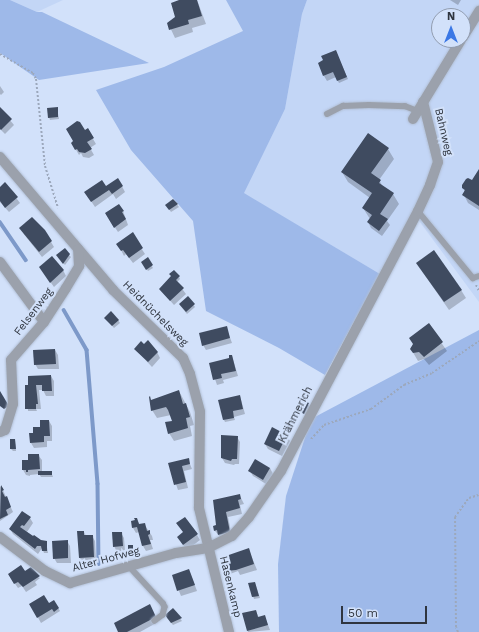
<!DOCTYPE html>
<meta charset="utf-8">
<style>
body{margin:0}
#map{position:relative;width:479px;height:632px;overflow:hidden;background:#d2e1fa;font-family:"Work Sans",sans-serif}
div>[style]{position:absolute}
.built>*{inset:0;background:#c3d6f6}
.green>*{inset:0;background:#9eb9e9}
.shadow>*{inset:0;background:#0003}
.stream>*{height:3.5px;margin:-1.75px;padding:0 1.75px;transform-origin:1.75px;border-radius:1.75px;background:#7d99c9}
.building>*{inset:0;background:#3f4b60}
.path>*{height:2px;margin-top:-1px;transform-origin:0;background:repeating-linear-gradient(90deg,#9ca8bc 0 2px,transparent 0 4px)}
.roads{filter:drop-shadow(0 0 1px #b1bfd5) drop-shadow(0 0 1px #b1bfd5)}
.lane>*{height:5.5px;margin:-2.75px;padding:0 2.75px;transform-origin:2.75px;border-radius:2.75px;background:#9ba1ac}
.street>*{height:10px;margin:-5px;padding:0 5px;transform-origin:5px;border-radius:5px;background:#9ba1ac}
span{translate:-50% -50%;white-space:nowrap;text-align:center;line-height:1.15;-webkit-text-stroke:4px #d2e1fa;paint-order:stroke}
.street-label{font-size:11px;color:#2f353f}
.north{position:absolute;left:431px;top:8px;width:40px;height:40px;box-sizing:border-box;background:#d2e1fa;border:1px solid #919caf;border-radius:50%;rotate:0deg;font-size:11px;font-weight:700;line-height:16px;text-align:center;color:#2f353f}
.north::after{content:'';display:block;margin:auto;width:14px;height:18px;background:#3a77e5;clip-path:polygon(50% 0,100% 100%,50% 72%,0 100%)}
.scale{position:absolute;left:341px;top:606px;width:86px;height:18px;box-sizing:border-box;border:2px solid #2f353f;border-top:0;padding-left:5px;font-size:12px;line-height:14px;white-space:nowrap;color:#2f353f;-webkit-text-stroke:3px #d2e1fa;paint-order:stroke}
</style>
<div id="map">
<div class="built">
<i style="clip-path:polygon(10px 0,63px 0,37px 12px)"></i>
<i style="clip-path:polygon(evenodd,307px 0,479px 0,479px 302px,414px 214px,380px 274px,243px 193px,285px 109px,302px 14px,307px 0,439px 16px,463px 16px,463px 40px,439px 40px,439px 16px)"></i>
</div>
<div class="green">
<i style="clip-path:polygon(0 0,10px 0,37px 12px,42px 12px,149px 63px,39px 80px,0 53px)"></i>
<i style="clip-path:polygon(226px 0,307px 0,302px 14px,285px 109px,244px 193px,380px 274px,325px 375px,279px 348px,206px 311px,193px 221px,131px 150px,96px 90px,164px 67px,243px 31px)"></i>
<i style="clip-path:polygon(479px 330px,479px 632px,279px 632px,278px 564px,286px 496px,311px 419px)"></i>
</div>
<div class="shadow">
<i style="clip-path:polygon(184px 0,197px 0,206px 24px,192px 28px,193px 32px,175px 38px,168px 23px,176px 17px)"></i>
<i style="clip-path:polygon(450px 0,461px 0,458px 5px)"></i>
<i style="clip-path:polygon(336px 52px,348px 79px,339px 83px,336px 77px,327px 81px,324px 76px)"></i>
<i style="clip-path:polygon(0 86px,4px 92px,1px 95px,0 94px)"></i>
<i style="clip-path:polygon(0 108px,14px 125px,5px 134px,0 129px)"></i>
<i style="clip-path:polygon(57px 108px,59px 119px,50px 120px,49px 117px)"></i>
<i style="clip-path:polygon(87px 129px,96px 144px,90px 148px,94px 155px,89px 158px,83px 157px,81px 153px,79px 155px,72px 143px)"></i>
<i style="clip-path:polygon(388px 149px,394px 159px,379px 180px,383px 187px,393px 194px,399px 204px,387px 221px,390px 225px,382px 236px,371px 228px,368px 222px,370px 219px,363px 208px,370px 198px,348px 182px,342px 172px)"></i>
<i style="clip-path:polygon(479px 171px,479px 210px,468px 203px,464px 195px,465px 192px,463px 188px,472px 182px)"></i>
<i style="clip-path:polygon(118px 179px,125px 192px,116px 199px,113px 194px,95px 207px,89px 198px)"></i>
<i style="clip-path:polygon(5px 183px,20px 203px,9px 212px,0 202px,0 188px)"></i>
<i style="clip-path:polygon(173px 200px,179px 207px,171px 212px,166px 205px)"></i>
<i style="clip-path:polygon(123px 211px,128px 225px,118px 232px,106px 214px)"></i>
<i style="clip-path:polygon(23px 233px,51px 242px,54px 247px,42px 257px)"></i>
<i style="clip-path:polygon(118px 244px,139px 245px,145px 254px,133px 263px,126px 254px,124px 256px)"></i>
<i style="clip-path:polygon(69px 255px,71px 257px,65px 265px,59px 258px)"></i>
<i style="clip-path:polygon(147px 259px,153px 268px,148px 271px,142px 262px)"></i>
<i style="clip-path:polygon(63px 270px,66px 276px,54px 287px,43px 272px)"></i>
<i style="clip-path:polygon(422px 271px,461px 290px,466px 298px,449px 310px)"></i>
<i style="clip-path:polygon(179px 277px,180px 279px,177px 282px,186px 294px,174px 305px,160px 289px)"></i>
<i style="clip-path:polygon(188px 298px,195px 307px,187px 314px,180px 305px)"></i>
<i style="clip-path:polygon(107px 320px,118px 320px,120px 323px,114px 328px)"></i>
<i style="clip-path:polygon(429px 325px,447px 351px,429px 365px,424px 359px,418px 361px,411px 349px)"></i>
<i style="clip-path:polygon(226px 327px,232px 343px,206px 350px,203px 345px)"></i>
<i style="clip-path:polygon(135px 349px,157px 352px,160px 358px,152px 367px)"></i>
<i style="clip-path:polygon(55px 350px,58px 355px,59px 369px,38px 369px,35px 364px)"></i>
<i style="clip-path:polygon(232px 356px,238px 376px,223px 380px,224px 383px,217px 385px,210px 364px,231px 358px)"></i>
<i style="clip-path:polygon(51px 376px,54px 381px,54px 396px,46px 396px,43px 390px,39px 390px,41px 409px,36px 409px,37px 411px,28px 411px,26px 386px)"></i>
<i style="clip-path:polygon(179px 391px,190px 412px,194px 425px,190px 426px,192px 436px,174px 441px,169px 433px,173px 422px,171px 415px,157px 418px,152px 410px)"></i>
<i style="clip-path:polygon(240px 396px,245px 414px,234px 417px,235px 420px,225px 422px,224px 420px)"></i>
<i style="clip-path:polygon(300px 400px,310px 406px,306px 415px,296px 409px)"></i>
<i style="clip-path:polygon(49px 421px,52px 426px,52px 441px,47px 441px,47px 447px,34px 448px,31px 443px,34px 434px)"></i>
<i style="clip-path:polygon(287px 436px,290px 441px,282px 456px,268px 449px,265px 444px)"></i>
<i style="clip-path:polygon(237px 437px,240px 442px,239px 464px,235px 464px,234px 465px,225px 463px,222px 458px)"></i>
<i style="clip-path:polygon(15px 440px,16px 451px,13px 451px,11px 449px)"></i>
<i style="clip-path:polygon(38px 455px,42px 460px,42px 472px,51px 472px,53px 477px,41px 477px,39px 474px,30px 475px,30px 476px,26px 475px,23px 470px,29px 461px)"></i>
<i style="clip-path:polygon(188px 459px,192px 469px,184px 471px,188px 488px,178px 490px,169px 464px)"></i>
<i style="clip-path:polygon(270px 468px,273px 474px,266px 484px,253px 476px,250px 471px)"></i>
<i style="clip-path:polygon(1px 486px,13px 512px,0 521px,0 487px)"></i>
<i style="clip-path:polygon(240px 496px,244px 504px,240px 505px,242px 514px,228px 517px,232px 537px,222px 539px,215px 531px,217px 526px,214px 501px)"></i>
<i style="clip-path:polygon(30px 518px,33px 523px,27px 532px,41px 541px,46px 541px,48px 553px,44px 553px,42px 548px,38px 554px,13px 534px,10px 529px)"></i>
<i style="clip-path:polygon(136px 519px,140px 525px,144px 524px,152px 536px,153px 540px,150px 540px,153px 549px,146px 551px,143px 546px,139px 532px,136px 533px,133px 528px)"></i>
<i style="clip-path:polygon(84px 532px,86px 536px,92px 536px,95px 541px,96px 562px,83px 563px,80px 558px)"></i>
<i style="clip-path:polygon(184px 532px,197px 535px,200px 540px,187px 550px,181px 542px)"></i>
<i style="clip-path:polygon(121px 533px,124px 538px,125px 551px,117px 552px,114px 546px)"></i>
<i style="clip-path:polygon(67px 541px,70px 546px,71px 563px,57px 563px,54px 558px)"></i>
<i style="clip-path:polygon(132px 546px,134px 557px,130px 557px,129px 555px)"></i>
<i style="clip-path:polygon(249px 550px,257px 570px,240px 575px,238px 571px,230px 574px,224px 560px)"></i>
<i style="clip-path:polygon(21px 566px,26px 572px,40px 578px,35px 582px,37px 585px,26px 592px,22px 586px,18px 588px,9px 575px)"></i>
<i style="clip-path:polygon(189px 570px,197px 591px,181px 596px,173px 576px)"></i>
<i style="clip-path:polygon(255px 583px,260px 598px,254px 599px,249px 584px)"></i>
<i style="clip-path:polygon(54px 601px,60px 611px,41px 623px,31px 605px,52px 609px)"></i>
<i style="clip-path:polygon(150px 606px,158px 622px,140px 632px,119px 632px)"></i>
<i style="clip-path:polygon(173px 610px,182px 621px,173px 625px,167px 618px)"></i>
<i style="clip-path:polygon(256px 611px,259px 618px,265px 617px,270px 630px,248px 632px,243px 614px)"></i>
</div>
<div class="stream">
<i style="left:0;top:222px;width:46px;rotate:55.6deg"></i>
<i style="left:64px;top:310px;width:46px;rotate:60.1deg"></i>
<i style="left:87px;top:350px;width:134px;rotate:85.3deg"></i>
<i style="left:98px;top:484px;width:80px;rotate:89.3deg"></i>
</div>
<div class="building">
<i style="clip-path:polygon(179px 0,197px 0,202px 16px,188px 20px,189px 24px,169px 30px,167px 23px,175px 17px,171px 3px)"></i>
<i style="clip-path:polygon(336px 50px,347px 77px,337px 81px,333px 72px,323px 76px,318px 63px,323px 60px,321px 56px)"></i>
<i style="clip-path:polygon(0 107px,12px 119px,1px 130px,0 129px)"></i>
<i style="clip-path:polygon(58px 107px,58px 117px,48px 118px,47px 108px)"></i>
<i style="clip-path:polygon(77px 121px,80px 122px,85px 130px,88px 128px,94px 138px,87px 142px,92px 149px,85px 153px,79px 152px,77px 149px,75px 150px,71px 143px,73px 141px,66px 129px)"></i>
<i style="clip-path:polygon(368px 133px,389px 148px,371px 173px,381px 180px,379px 183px,394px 193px,380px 214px,388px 219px,379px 231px,367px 222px,372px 215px,362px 208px,372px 193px,341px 172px)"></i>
<i style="clip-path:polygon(479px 169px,479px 206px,462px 195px,465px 190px,462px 188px,462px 185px,466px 179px,468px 178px,472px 180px)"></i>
<i style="clip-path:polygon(118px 178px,123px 186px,112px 194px,109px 190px,91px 202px,84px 192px,102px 180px,106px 186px)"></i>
<i style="clip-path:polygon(5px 182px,18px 197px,5px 208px,0 201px,0 187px)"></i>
<i style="clip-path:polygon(173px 199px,178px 204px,169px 210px,165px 205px)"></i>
<i style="clip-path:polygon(119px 204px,124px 211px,122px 212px,126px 219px,114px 228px,105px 213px)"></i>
<i style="clip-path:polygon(32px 217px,45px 230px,52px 241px,39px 252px,19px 228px)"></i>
<i style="clip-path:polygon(133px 232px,143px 248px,129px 258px,123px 250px,121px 251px,116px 244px)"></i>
<i style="clip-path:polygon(65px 248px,70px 254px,63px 264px,56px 255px)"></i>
<i style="clip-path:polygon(434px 250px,462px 290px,444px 302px,416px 263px)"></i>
<i style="clip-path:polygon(52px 256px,64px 270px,50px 283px,39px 267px)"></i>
<i style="clip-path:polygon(148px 257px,153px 265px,146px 270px,141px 262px)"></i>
<i style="clip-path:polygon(174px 270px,180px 276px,176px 280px,184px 288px,170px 301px,159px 289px,171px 276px,169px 274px)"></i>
<i style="clip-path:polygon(188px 296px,195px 304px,186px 312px,179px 304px)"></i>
<i style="clip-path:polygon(111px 311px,119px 320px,112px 326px,104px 318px)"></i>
<i style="clip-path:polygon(429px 323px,443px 342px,424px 357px,419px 352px,413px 353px,410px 349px,413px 344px,409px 338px)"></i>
<i style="clip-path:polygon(227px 326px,230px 338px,202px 346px,199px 333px)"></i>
<i style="clip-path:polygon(148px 340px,158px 352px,148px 362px,134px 349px,141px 341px,144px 344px)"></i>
<i style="clip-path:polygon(55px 349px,56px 364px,34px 365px,33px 350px)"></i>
<i style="clip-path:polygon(229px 355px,232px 355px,236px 371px,221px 374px,222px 378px,213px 380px,209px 363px,229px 358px)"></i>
<i style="clip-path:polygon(51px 375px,52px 391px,42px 391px,42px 385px,36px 385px,38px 404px,36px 404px,36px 409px,25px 409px,25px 385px,28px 385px,28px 376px)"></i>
<i style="clip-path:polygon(179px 390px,183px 404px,186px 403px,190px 417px,186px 418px,188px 428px,168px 434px,165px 422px,172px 421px,168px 410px,166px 407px,151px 411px,149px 397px,150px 396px,151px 400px)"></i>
<i style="clip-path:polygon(0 391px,9px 406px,4px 409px,0 406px)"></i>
<i style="clip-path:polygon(240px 395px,243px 409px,233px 411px,234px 418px,223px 420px,218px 400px)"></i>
<i style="clip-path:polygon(300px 399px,309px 403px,304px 414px,295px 409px)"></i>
<i style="clip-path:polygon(40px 420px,49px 420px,50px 436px,44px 436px,44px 442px,30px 443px,29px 433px,33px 433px,33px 427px,40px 427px)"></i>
<i style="clip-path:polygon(272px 427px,287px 435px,279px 451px,264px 444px)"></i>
<i style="clip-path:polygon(221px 435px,238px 436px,237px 459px,232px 459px,231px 461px,221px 458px)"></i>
<i style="clip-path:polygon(10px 439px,15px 439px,16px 449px,10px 449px)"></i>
<i style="clip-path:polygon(28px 454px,39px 454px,40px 469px,28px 470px,28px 472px,26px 472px,26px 470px,22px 470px,22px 460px,28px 460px)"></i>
<i style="clip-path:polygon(189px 458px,190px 464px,182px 466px,186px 482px,174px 485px,168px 463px)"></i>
<i style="clip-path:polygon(255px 459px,270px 468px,263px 480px,248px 471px)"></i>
<i style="clip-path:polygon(38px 471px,52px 471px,52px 475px,38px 475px)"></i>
<i style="clip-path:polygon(1px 485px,4px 490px,2px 491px,5px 497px,7px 496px,11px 507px,6px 510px,8px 515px,0 519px)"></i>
<i style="clip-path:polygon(240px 494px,241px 499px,238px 500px,240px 508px,226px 512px,230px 532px,218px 535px,217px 530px,214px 531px,213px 526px,216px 525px,213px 500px)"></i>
<i style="clip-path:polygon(22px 511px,31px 517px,24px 526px,22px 525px,20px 527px,33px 536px,34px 535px,41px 540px,47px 541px,47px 551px,42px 551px,41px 546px,37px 546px,35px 549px,9px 529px)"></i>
<i style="clip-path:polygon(185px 517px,198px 534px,183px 545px,177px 537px,183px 532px,176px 523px)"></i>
<i style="clip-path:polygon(134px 518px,137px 518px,139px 524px,145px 523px,147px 531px,150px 530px,150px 534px,148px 535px,151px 544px,142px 546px,137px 527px,132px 528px,131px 521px,135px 520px)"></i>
<i style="clip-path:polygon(77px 531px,84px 531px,84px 535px,93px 535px,94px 557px,79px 558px)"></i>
<i style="clip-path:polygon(112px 532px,122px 532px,123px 546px,113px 547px)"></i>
<i style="clip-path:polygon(68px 540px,68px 558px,53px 559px,52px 541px)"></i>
<i style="clip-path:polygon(128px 545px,133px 545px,133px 555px,128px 555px)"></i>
<i style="clip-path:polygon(249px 548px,254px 564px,236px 570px,226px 571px,223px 557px)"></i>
<i style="clip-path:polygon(21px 565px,25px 571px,31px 567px,40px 576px,23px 587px,18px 582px,14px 584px,8px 574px)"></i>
<i style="clip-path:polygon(189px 569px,195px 585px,177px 591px,172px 575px)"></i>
<i style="clip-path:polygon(255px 582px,259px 596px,252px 597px,248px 583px)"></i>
<i style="clip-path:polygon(44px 595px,49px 603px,54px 600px,59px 608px,54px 612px,52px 609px,37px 618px,29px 604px)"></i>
<i style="clip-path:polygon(150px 604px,156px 617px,127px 632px,118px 632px,114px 623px)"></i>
<i style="clip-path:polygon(173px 608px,182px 618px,171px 623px,165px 615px)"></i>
<i style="clip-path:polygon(256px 610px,258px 617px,265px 615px,268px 625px,247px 631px,242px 613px)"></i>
</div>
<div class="path">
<i style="left:0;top:54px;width:38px;rotate:30deg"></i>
<i style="left:33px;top:73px;width:7px;rotate:63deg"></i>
<i style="left:36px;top:79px;width:87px;rotate:84.1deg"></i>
<i style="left:45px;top:166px;width:44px;rotate:72.8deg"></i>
<i style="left:476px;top:285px;width:7px;rotate:63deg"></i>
<i style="left:311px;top:439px;width:19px;rotate:-47deg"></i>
<i style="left:324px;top:425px;width:50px;rotate:-18.8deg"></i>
<i style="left:371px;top:409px;width:41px;rotate:-36deg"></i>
<i style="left:404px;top:385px;width:30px;rotate:-23deg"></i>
<i style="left:432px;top:373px;width:57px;rotate:-34.2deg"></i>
<i style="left:458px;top:632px;width:5px;rotate:-112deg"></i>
<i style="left:456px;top:627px;width:110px;rotate:-90.5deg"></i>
<i style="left:455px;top:517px;width:24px;rotate:-54deg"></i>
<i style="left:469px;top:498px;width:10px;rotate:-17deg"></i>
</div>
<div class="roads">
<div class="lane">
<i style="left:327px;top:114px;width:18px;rotate:-27deg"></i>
<i style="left:343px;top:106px;width:26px;rotate:-2deg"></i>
<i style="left:369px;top:105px;width:36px;rotate:2deg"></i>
<i style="left:405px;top:106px;width:14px;rotate:21deg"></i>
<i style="left:418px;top:211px;width:87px;rotate:50.6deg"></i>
<i style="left:473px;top:278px;width:6px;rotate:-18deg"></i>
<i style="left:130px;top:567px;width:49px;rotate:47.5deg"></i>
<i style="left:163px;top:603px;width:4px;rotate:63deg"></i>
<i style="left:165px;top:607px;width:8px;rotate:104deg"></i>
<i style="left:163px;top:615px;width:10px;rotate:143deg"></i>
</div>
<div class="street">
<i style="left:463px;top:37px;width:31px;rotate:-58deg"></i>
<i style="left:413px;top:119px;width:92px;rotate:-58.7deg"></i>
<i style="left:0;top:157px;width:175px;rotate:49.6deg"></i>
<i style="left:113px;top:290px;width:98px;rotate:44.2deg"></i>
<i style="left:183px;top:358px;width:17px;rotate:66deg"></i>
<i style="left:190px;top:374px;width:39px;rotate:75deg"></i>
<i style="left:200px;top:412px;width:96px;rotate:90.6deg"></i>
<i style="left:199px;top:508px;width:128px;rotate:76.4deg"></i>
<i style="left:0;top:262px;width:74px;rotate:53.7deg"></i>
<i style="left:0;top:432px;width:5px;rotate:-22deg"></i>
<i style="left:5px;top:430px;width:27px;rotate:-73deg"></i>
<i style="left:13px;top:404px;width:44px;rotate:-92.6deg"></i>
<i style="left:11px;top:360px;width:50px;rotate:-49deg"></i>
<i style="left:44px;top:322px;width:40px;rotate:-57.1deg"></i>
<i style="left:66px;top:288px;width:26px;rotate:-59deg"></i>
<i style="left:79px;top:266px;width:17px;rotate:-93deg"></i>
<i style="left:0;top:537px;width:56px;rotate:37.1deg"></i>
<i style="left:45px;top:571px;width:28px;rotate:26deg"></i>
<i style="left:70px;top:583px;width:110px;rotate:-15.8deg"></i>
<i style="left:176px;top:553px;width:32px;rotate:-9deg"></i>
<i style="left:208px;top:548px;width:27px;rotate:-27deg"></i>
<i style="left:232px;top:536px;width:25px;rotate:-48deg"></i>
<i style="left:249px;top:517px;width:56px;rotate:-55.2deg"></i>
<i style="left:281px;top:471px;width:294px;rotate:-62.2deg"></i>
<i style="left:418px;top:211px;width:29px;rotate:-65deg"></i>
<i style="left:430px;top:185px;width:24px;rotate:-71deg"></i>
<i style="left:438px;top:162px;width:62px;rotate:-104deg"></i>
</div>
</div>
<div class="street-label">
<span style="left:443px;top:132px;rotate:77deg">Bahnweg</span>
<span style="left:34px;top:312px;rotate:-53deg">Felsenweg</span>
<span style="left:155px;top:314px;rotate:45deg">Heidnüchelsweg</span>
<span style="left:296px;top:415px;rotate:-63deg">Krähmerich</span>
<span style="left:106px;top:560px;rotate:-15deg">Alter Hofweg</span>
<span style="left:230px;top:587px;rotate:76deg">Hasenkamp</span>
</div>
<div class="north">N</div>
<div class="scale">50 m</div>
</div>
